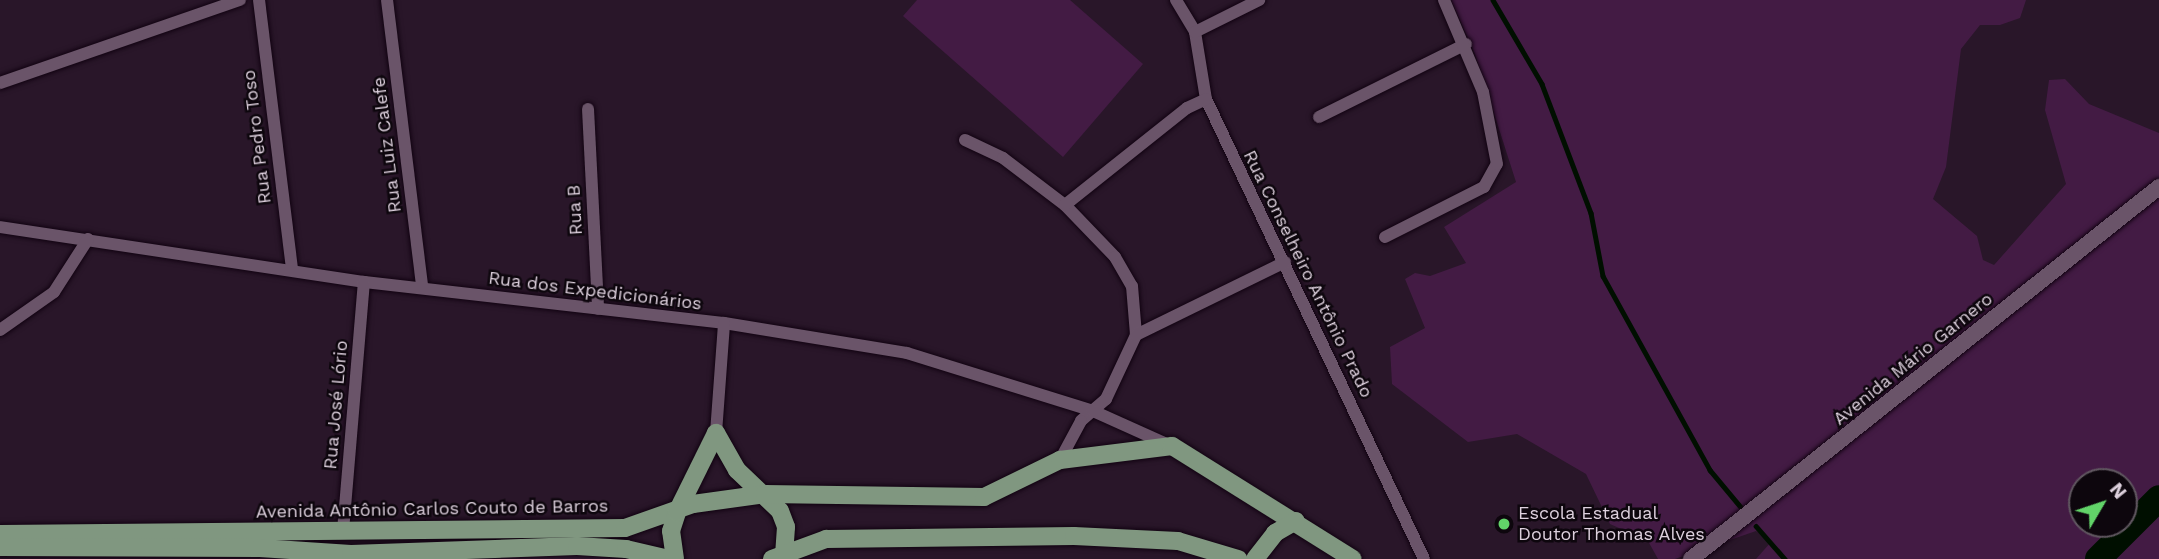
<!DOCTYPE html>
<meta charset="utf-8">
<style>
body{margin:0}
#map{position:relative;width:2159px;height:559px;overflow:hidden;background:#291629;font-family:"Work Sans",sans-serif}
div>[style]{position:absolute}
.built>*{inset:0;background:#351e36}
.green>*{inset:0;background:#431b44}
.stream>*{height:4.5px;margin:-2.25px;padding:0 2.25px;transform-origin:2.25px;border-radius:2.25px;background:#000f00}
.river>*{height:26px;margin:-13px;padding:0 13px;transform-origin:13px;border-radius:13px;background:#000f00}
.roads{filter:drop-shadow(0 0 2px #110311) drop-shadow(0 0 2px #110311)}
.street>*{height:12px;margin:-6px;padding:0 6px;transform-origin:6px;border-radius:6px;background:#6a5469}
.secondary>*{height:16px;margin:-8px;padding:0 8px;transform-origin:8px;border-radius:8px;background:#6a5469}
.primary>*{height:18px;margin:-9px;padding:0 9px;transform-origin:9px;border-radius:9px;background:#809780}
.dots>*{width:19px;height:19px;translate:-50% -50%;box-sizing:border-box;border:4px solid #0d060d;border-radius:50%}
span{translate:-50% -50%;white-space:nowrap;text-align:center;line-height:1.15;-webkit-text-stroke:5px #0d060d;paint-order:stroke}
.street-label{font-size:18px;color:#ddd0dd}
.poi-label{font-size:18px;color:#ddd0dd}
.left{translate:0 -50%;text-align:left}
.north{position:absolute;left:2068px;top:468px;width:70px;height:70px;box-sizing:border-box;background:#0d060d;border:2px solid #605760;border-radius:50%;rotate:51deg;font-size:19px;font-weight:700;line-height:28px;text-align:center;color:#ddd0dd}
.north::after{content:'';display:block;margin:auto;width:24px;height:32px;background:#62d469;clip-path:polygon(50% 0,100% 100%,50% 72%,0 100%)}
</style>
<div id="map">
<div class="built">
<i style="clip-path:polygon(548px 552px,619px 559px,259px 559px,263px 553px)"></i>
</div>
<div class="green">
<i style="clip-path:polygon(917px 0,1070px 0,1143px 64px,1063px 157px,903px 16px)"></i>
<i style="clip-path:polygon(evenodd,1451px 0,2026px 0,2020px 18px,2000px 25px,1980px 25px,1961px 49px,1946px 167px,1933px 199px,1977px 236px,1983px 260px,1994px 265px,2066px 184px,2045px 110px,2049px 80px,2065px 79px,2089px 104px,2159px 133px,2159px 559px,1756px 559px,1771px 542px,1756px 531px,1675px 559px,1658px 559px,1648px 541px,1610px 524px,1586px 474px,1517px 434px,1468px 442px,1392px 384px,1390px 347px,1425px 328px,1405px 279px,1415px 273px,1430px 276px,1466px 263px,1444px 227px,1516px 182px,1475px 54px,1451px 0,2082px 482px,2124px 482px,2124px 524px,2082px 524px,2082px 482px)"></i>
</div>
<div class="stream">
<i style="left:1493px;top:0;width:97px;rotate:59.7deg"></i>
<i style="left:1542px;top:84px;width:138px;rotate:69.2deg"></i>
<i style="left:1591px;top:213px;width:64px;rotate:79.2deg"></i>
<i style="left:1603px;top:276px;width:222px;rotate:61.1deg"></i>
<i style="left:1710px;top:470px;width:47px;rotate:50.2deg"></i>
<i style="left:1756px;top:526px;width:44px;rotate:48.7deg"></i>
</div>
<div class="river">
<i style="left:2098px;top:559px;width:86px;rotate:-45deg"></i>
</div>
<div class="roads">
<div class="street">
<i style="left:259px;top:0;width:271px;rotate:83deg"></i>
<i style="left:387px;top:0;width:289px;rotate:83deg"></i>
<i style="left:1176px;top:0;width:37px;rotate:59deg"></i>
<i style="left:1195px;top:32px;width:68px;rotate:80.7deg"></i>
<i style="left:1206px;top:99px;width:509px;rotate:64.64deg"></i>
<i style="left:1195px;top:32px;width:72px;rotate:-26.6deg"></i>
<i style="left:0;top:83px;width:254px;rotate:-19.1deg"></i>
<i style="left:588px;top:109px;width:200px;rotate:87.1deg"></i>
<i style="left:1319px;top:117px;width:164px;rotate:-26.4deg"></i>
<i style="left:965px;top:140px;width:42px;rotate:25.3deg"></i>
<i style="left:1003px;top:158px;width:78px;rotate:37.2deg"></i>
<i style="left:1065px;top:205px;width:72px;rotate:46.1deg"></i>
<i style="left:1115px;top:257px;width:34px;rotate:60deg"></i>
<i style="left:1132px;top:286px;width:49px;rotate:85.3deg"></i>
<i style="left:1136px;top:335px;width:71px;rotate:115.1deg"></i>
<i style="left:1106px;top:399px;width:33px;rotate:139deg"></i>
<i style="left:1081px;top:421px;width:44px;rotate:118.3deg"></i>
<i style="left:1065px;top:205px;width:156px;rotate:-38.5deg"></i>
<i style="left:1187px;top:108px;width:21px;rotate:-25deg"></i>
<i style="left:0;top:227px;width:368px;rotate:8.6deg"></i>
<i style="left:364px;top:282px;width:362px;rotate:6.5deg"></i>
<i style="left:724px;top:323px;width:185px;rotate:9.3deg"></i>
<i style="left:907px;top:353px;width:195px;rotate:17.3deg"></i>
<i style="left:1093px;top:411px;width:85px;rotate:24.2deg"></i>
<i style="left:1385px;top:237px;width:111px;rotate:-26.8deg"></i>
<i style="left:1484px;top:187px;width:26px;rotate:-61deg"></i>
<i style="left:1497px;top:164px;width:73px;rotate:-101deg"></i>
<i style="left:1483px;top:92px;width:100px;rotate:-113deg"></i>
<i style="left:0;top:330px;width:66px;rotate:-35.1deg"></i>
<i style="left:54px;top:292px;width:63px;rotate:-57.3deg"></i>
<i style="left:1136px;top:335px;width:166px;rotate:-26.1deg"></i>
<i style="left:716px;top:433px;width:110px;rotate:-85.8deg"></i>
<i style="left:343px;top:531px;width:250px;rotate:-85.2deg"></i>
</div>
<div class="secondary">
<i style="left:1691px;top:559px;width:598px;rotate:-38.48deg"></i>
</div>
<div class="primary">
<i style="left:716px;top:433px;width:43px;rotate:60.4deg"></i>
<i style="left:737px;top:470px;width:59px;rotate:43.6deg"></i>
<i style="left:780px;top:511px;width:17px;rotate:69deg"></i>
<i style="left:786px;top:527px;width:32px;rotate:94deg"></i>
<i style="left:0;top:534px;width:625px;rotate:-0.55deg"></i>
<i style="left:625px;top:528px;width:72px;rotate:-19.4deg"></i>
<i style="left:693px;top:504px;width:73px;rotate:-7.9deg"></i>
<i style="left:765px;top:494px;width:219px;rotate:0.8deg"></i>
<i style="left:984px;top:497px;width:85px;rotate:-26deg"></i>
<i style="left:1060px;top:460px;width:113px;rotate:-7.1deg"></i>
<i style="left:1172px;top:446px;width:213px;rotate:32deg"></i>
<i style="left:0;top:547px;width:260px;rotate:0.2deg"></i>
<i style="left:260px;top:548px;width:91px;rotate:3.8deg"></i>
<i style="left:351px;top:554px;width:226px;rotate:-2deg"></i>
<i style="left:577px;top:546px;width:49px;rotate:3.5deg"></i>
<i style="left:626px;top:549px;width:44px;rotate:13.1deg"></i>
<i style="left:675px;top:559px;width:28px;rotate:-98deg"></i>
<i style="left:671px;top:531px;width:20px;rotate:-72deg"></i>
<i style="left:677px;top:512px;width:88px;rotate:-63.7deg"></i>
<i style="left:772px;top:559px;width:58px;rotate:-20.3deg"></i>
<i style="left:826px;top:539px;width:248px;rotate:-0.7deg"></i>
<i style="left:1074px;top:536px;width:104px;rotate:2.8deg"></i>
<i style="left:1178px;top:541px;width:63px;rotate:16.7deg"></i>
<i style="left:1255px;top:559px;width:33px;rotate:-52deg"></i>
<i style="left:1275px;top:533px;width:24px;rotate:-30deg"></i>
</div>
</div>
<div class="dots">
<i style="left:1504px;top:524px;background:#62d469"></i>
</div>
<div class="street-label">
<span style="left:257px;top:137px;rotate:-97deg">Rua Pedro Toso</span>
<span style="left:387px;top:145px;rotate:-97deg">Rua Luiz Calefe</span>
<span style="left:575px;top:210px;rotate:-93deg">Rua B</span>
<span style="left:1308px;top:274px;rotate:64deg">Rua Conselheiro Antônio Prado</span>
<span style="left:595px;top:291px;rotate:7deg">Rua dos Expedicionários</span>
<span style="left:1913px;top:359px;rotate:-39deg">Avenida Mário Garnero</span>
<span style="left:336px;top:405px;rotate:-85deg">Rua José Lório</span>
<span style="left:432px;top:509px;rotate:-1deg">Avenida Antônio Carlos Couto de Barros</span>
</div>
<div class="poi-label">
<span class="left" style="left:1518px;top:524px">Escola Estadual<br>Doutor Thomas Alves</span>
</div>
<div class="north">N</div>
</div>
